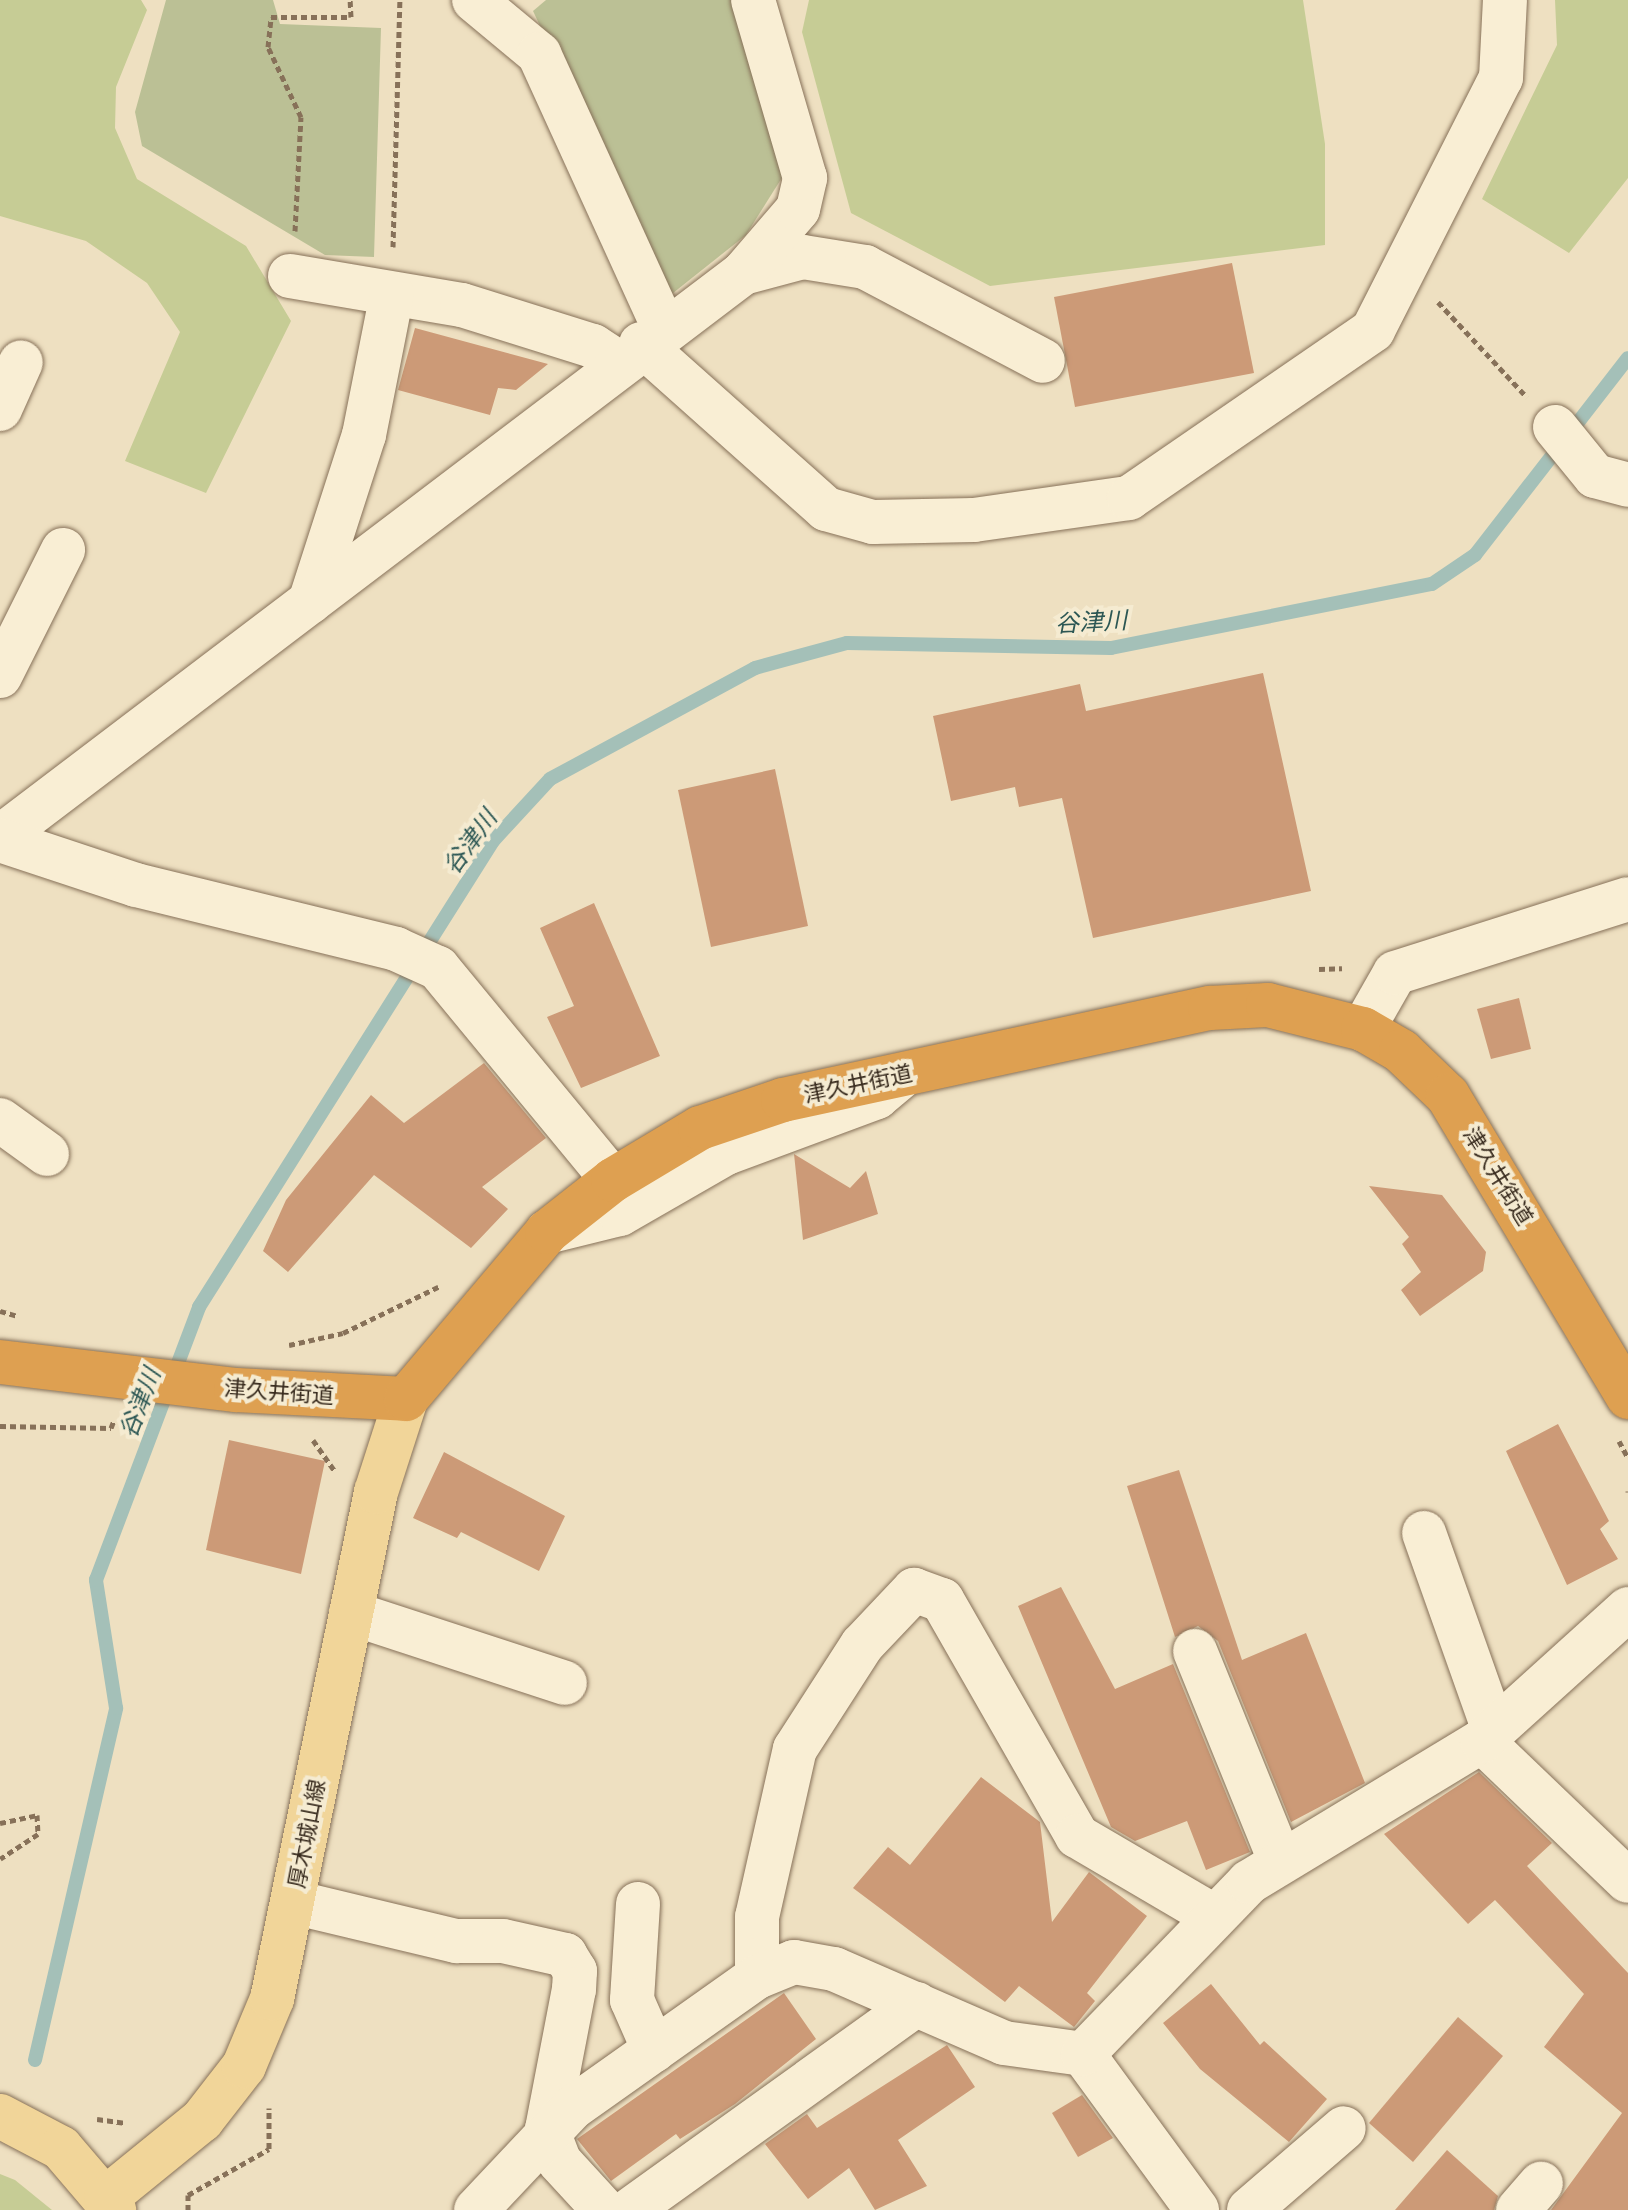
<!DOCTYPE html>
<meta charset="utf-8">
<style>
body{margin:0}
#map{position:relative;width:1628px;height:2210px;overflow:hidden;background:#eee0c1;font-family:"Libre Baskerville","Noto Sans JP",serif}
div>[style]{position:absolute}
.green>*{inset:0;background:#c6cc95}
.cemetery>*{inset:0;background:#bbc095}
.stream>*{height:14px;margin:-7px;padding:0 7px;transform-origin:7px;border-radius:7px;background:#a4c0b8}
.building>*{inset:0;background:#cc9a77}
.path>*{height:5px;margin-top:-2.5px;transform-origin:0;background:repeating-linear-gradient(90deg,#877159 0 6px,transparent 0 10px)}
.roads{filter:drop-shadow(0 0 2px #877159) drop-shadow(0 0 2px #877159)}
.minor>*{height:44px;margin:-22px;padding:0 22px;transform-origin:22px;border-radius:22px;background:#f9eed4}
.major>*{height:44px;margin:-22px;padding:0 22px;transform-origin:22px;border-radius:22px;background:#f1d599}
.highway>*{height:44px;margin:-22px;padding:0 22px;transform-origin:22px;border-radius:22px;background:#dea051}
span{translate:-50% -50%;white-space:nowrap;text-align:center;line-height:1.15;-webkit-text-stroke:8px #f5ebd1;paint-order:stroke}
.street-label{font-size:22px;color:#372a1d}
.water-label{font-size:24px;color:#2c5754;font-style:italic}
</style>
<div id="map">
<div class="green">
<i style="clip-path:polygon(0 0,141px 0,147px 10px,116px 87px,115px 128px,137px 179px,246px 246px,291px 321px,206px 493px,125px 461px,180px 332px,147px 283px,86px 241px,0 216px)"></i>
<i style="clip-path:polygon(809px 0,1303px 0,1325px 144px,1325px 245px,990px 286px,851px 213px,802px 32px)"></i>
<i style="clip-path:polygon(1555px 0,1628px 0,1628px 178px,1569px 253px,1482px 199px,1557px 45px)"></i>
<i style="clip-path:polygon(0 2174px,15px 2180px,52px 2210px,0 2210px)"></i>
</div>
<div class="cemetery">
<i style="clip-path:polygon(166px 0,273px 0,280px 24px,381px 28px,374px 257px,325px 255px,142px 146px,135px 112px)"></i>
<i style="clip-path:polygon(546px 0,738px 0,788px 168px,746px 235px,668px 297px,533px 11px)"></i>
</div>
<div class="stream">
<i style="left:35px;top:2060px;width:361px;rotate:-77deg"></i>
<i style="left:116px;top:1708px;width:130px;rotate:-98.9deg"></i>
<i style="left:96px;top:1580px;width:292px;rotate:-69.3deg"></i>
<i style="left:199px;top:1307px;width:551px;rotate:-57.75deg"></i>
<i style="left:493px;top:841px;width:84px;rotate:-47.4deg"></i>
<i style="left:550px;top:779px;width:233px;rotate:-28.4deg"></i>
<i style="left:755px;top:668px;width:95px;rotate:-15.2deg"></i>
<i style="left:847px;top:643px;width:264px;rotate:1.1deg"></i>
<i style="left:1111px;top:648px;width:327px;rotate:-11.3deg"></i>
<i style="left:1432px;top:584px;width:52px;rotate:-34deg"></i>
<i style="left:1475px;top:555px;width:249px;rotate:-52.2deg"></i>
</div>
<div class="building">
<i style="clip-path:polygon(1232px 263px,1254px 373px,1075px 407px,1054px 297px)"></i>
<i style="clip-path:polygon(415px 328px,548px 364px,516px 390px,498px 388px,490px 415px,398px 390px)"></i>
<i style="clip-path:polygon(1263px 673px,1311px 891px,1093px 938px,1062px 798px,1019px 807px,1015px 787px,951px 801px,933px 716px,1080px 684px,1086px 711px)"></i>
<i style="clip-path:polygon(775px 769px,808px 926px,711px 947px,678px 790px)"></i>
<i style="clip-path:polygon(594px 903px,660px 1056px,581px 1088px,547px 1017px,574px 1006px,540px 928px)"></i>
<i style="clip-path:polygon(1519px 998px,1531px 1049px,1491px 1059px,1477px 1009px)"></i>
<i style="clip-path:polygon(484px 1063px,546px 1138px,482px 1187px,508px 1209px,471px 1248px,374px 1175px,288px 1272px,263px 1251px,286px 1200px,371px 1095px,404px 1123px)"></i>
<i style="clip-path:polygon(794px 1154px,850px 1188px,866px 1171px,878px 1214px,803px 1240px)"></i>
<i style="clip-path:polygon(1369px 1186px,1442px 1195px,1486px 1252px,1483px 1271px,1420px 1316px,1401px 1290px,1421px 1272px,1402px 1244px,1409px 1237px)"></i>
<i style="clip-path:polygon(1558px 1424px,1609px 1521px,1600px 1529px,1618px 1559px,1567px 1585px,1506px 1451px)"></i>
<i style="clip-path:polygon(229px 1440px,325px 1461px,301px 1574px,206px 1550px)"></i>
<i style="clip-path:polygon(444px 1452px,565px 1516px,539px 1571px,461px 1532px,457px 1538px,413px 1518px)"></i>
<i style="clip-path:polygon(1179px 1470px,1242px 1660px,1306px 1633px,1365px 1783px,1291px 1822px,1218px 1641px,1198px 1626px,1175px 1637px,1127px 1486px)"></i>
<i style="clip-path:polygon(1061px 1587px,1115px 1689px,1173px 1664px,1250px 1852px,1206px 1870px,1187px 1821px,1135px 1841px,1111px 1827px,1018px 1606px)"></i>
<i style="clip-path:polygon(1479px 1772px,1552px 1843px,1527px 1866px,1628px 1973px,1628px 2210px,1551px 2210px,1622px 2113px,1544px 2047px,1584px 1994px,1495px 1900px,1468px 1924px,1384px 1834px)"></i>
<i style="clip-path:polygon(981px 1777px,1040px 1822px,1052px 1922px,1089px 1872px,1147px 1916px,1087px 1993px,1095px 2001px,1074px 2027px,1019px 1986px,1005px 2002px,853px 1888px,888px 1847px,910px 1865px)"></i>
<i style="clip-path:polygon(1211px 1984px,1260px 2045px,1264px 2041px,1327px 2099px,1289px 2142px,1200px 2069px,1163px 2023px)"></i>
<i style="clip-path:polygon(784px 1993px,816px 2039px,735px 2104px,680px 2139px,676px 2134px,611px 2181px,577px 2139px)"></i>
<i style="clip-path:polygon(1458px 2017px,1503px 2056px,1413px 2162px,1369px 2123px)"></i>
<i style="clip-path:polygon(947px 2045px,975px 2087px,898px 2140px,927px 2186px,875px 2210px,849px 2168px,808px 2199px,765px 2144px,807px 2114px,817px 2128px)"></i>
<i style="clip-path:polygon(1082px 2095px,1113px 2138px,1078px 2157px,1052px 2113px)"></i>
<i style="clip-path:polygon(1447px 2150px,1498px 2196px,1494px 2210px,1395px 2210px)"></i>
</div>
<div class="path">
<i style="left:295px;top:231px;width:114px;rotate:-87deg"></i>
<i style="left:301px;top:117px;width:77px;rotate:-115.2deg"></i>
<i style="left:268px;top:47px;width:30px;rotate:-84deg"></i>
<i style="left:271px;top:17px;width:80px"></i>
<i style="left:351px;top:17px;width:17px;rotate:-93deg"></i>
<i style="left:393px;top:247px;width:247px;rotate:-88.4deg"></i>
<i style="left:1438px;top:302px;width:130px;rotate:46.9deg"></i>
<i style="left:1319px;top:969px;width:23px;rotate:-2deg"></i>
<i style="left:0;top:1311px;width:18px;rotate:16deg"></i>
<i style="left:289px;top:1345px;width:55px;rotate:-12.5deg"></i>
<i style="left:343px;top:1333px;width:106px;rotate:-25.8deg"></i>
<i style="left:0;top:1426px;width:111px;rotate:1deg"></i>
<i style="left:111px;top:1428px;width:9px;rotate:-69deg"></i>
<i style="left:313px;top:1440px;width:37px;rotate:55deg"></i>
<i style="left:1619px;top:1441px;width:19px;rotate:62deg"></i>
<i style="left:1628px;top:1491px;width:1px;rotate:90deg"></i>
<i style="left:0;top:1823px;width:38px;rotate:-12deg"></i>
<i style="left:37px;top:1815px;width:19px;rotate:87deg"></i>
<i style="left:38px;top:1834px;width:45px;rotate:146.7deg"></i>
<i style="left:97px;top:2119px;width:29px;rotate:8deg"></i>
<i style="left:188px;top:2210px;width:15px;rotate:-90deg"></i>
<i style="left:188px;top:2195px;width:93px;rotate:-29.6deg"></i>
<i style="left:269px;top:2149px;width:41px;rotate:-90deg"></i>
</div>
<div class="roads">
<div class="minor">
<i style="left:474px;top:0;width:85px;rotate:39.7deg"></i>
<i style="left:539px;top:54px;width:301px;rotate:65.5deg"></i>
<i style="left:743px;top:273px;width:62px;rotate:-14.9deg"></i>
<i style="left:803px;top:257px;width:63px;rotate:9.2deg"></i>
<i style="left:865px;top:267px;width:201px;rotate:27.8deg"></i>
<i style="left:290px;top:276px;width:174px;rotate:9.6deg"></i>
<i style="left:462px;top:305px;width:137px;rotate:17.4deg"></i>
<i style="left:593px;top:346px;width:30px;rotate:33deg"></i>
<i style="left:641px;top:344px;width:248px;rotate:41.7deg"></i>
<i style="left:826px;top:509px;width:49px;rotate:15.5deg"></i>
<i style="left:873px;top:522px;width:101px;rotate:-1.1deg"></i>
<i style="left:974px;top:520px;width:157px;rotate:-8.1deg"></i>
<i style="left:1129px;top:498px;width:296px;rotate:-34.5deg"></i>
<i style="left:1373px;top:330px;width:283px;rotate:-63.1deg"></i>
<i style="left:1501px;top:78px;width:78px;rotate:-87.1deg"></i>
<i style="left:0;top:409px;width:51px;rotate:-65.9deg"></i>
<i style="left:1555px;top:427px;width:63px;rotate:50.8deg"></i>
<i style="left:1595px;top:476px;width:34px;rotate:15deg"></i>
<i style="left:310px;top:602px;width:176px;rotate:-72.1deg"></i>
<i style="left:364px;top:435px;width:144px;rotate:-78.8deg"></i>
<i style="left:0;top:676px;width:141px;rotate:-63.4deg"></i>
<i style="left:0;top:837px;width:933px;rotate:-37.2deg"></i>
<i style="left:743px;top:273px;width:84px;rotate:-49.3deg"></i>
<i style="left:798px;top:209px;width:32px;rotate:-77deg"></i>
<i style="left:805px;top:178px;width:185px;rotate:-106.3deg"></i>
<i style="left:0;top:840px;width:143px;rotate:18.3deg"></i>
<i style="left:136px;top:885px;width:268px;rotate:13.8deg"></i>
<i style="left:396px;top:949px;width:46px;rotate:24.3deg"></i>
<i style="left:438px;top:968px;width:275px;rotate:50.5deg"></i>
<i style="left:1363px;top:1029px;width:64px;rotate:-60.3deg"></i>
<i style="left:1395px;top:973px;width:244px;rotate:-17.6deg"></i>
<i style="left:0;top:1120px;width:58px;rotate:35.9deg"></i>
<i style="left:547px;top:1232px;width:75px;rotate:-13.9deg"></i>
<i style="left:620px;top:1214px;width:122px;rotate:-29.9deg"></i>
<i style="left:726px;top:1153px;width:161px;rotate:-20.3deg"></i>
<i style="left:877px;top:1097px;width:30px;rotate:-40deg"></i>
<i style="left:1424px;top:1533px;width:210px;rotate:70.5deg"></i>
<i style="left:351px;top:1613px;width:225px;rotate:18.1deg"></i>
<i style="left:1195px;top:1651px;width:223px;rotate:67.9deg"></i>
<i style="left:1482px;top:1741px;width:202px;rotate:43.8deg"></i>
<i style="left:293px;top:1902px;width:168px;rotate:13.5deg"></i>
<i style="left:456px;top:1941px;width:47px"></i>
<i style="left:503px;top:1941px;width:64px;rotate:12.7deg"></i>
<i style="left:565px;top:1955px;width:19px;rotate:58deg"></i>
<i style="left:575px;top:1971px;width:18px;rotate:93deg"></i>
<i style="left:574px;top:1989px;width:143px;rotate:100.9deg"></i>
<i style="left:547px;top:2129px;width:34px;rotate:69deg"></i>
<i style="left:559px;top:2161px;width:67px;rotate:47.4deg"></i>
<i style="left:638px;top:1904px;width:96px;rotate:93.6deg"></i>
<i style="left:632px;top:2000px;width:55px;rotate:66.3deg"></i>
<i style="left:757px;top:1977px;width:60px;rotate:-90deg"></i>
<i style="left:757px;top:1917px;width:172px;rotate:-77.3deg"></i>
<i style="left:795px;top:1749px;width:124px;rotate:-57.2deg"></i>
<i style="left:862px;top:1645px;width:76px;rotate:-46.6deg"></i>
<i style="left:914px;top:1590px;width:30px;rotate:20deg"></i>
<i style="left:942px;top:1600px;width:272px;rotate:60.2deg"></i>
<i style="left:1077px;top:1836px;width:154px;rotate:30.4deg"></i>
<i style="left:1083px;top:2054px;width:193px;rotate:53.8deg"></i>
<i style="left:476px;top:2210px;width:140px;rotate:-46.7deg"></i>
<i style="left:572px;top:2108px;width:227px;rotate:-35.3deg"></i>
<i style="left:757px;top:1977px;width:40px;rotate:-22deg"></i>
<i style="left:794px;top:1962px;width:41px;rotate:9.9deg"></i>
<i style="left:834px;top:1969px;width:185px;rotate:23.5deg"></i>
<i style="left:1004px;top:2043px;width:80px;rotate:7.9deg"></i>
<i style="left:1083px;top:2054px;width:239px;rotate:-46deg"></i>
<i style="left:1249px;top:1882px;width:272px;rotate:-31.2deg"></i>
<i style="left:1482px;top:1741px;width:197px;rotate:-42.1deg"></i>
<i style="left:630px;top:2210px;width:353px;rotate:-35.7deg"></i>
<i style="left:1249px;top:2210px;width:125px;rotate:-40.8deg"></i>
<i style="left:1518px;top:2210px;width:35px;rotate:-49deg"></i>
</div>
<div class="major">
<i style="left:0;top:2116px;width:69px;rotate:27.7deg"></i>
<i style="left:61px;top:2148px;width:82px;rotate:49.5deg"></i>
<i style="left:106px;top:2198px;width:124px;rotate:-39.1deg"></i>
<i style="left:202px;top:2120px;width:68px;rotate:-52.1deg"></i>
<i style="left:244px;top:2066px;width:73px;rotate:-67.3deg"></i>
<i style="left:272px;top:1999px;width:518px;rotate:-78.41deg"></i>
<i style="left:376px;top:1492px;width:98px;rotate:-72.1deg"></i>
</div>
<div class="highway">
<i style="left:0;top:1362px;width:238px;rotate:6.8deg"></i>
<i style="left:236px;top:1390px;width:170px;rotate:3deg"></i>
<i style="left:406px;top:1399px;width:219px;rotate:-49.8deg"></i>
<i style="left:547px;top:1232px;width:84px;rotate:-38.2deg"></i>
<i style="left:613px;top:1180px;width:101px;rotate:-30.9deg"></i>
<i style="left:700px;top:1128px;width:88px;rotate:-18.6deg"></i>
<i style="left:783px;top:1100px;width:437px;rotate:-12.2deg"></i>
<i style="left:1210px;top:1008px;width:58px;rotate:-3deg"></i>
<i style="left:1268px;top:1005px;width:98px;rotate:14.2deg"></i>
<i style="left:1363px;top:1029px;width:44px;rotate:30.1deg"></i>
<i style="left:1401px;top:1051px;width:65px;rotate:43.8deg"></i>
<i style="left:1448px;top:1096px;width:351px;rotate:59.1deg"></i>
</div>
</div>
<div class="street-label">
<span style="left:858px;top:1084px;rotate:-12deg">津久井街道</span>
<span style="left:1498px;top:1176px;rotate:58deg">津久井街道</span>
<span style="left:279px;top:1392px;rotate:4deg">津久井街道</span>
<span style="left:307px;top:1834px;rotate:-79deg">厚木城山線</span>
</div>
<div class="water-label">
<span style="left:1091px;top:622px;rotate:-3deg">谷津川</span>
<span style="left:470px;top:842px;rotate:-54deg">谷津川</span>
<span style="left:140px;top:1403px;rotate:-69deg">谷津川</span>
</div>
</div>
